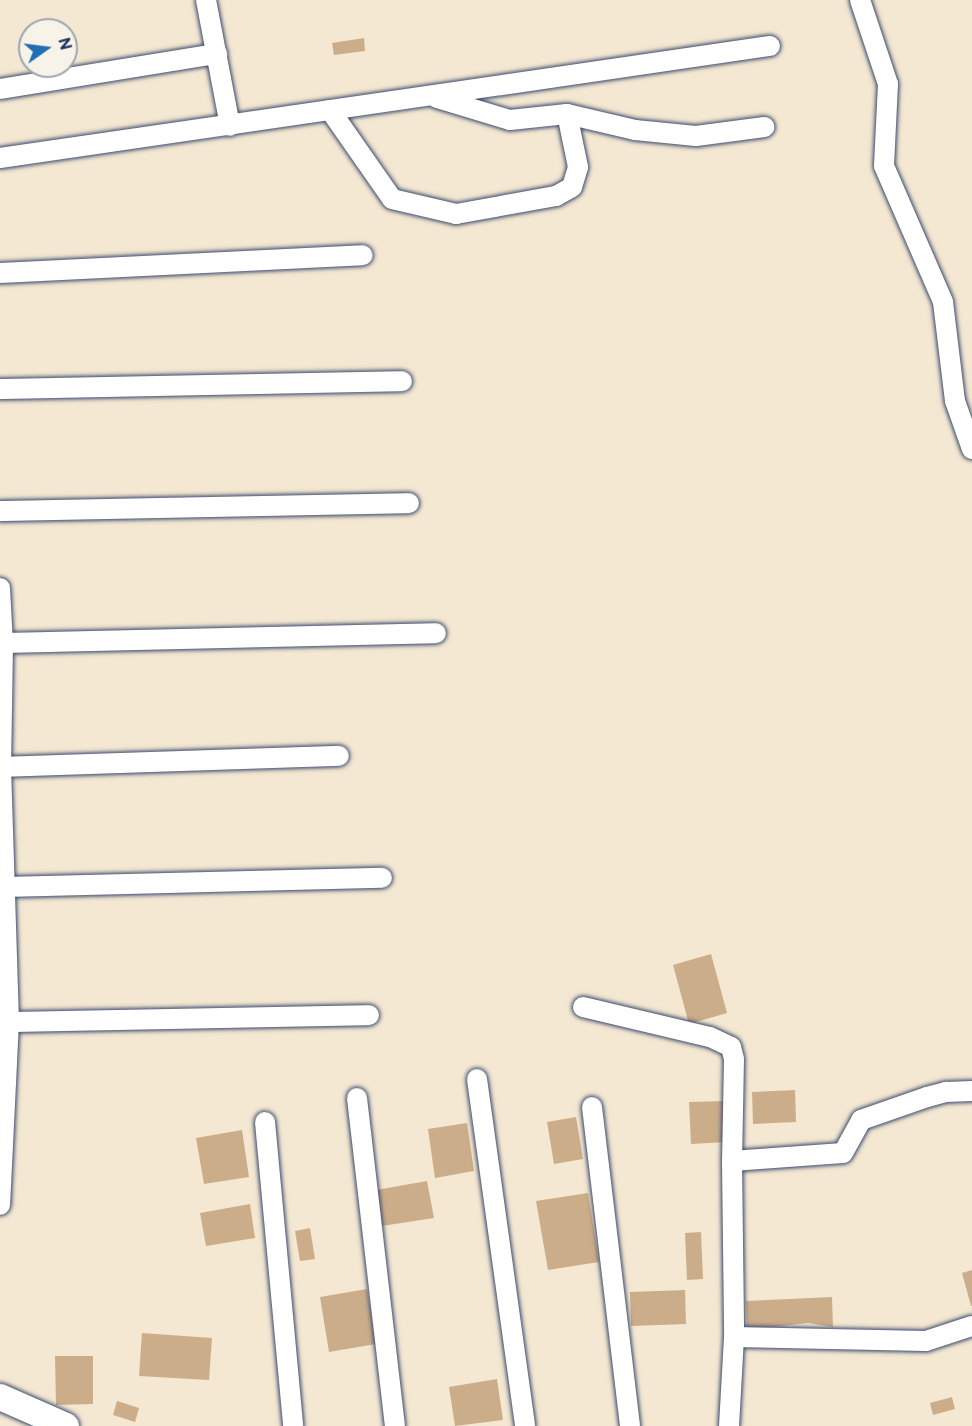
<!DOCTYPE html>
<style>
body{margin:0}
#map{position:relative;width:972px;height:1426px;overflow:hidden;background:#f4e8d2;font-family:"Balsamiq Sans",sans-serif}
div>[style]{position:absolute}
.building>*{inset:0;background:#ccad8a}
.roads{filter:drop-shadow(0 0 2px #3c4b6f) drop-shadow(0 0 2px #3c4b6f)}
.minor>*{height:20px;margin:-10px;padding:0 10px;transform-origin:10px;border-radius:10px;background:#fff}
.tertiary>*{height:26px;margin:-13px;padding:0 13px;transform-origin:13px;border-radius:13px;background:#fff}
span{translate:-50% -50%;white-space:nowrap;text-align:center;line-height:1.15;-webkit-text-stroke:5px #f7f3e8;paint-order:stroke}
.north{position:absolute;left:18px;top:18px;width:60px;height:60px;box-sizing:border-box;background:#f7f3e8;border:2px solid #9fa5b1;border-radius:50%;rotate:76deg;font-size:16px;font-weight:700;line-height:24px;text-align:center;color:#1b2f5e}
.north::after{content:'';display:block;margin:auto;width:21px;height:27px;background:#1f6fb2;clip-path:polygon(50% 0,100% 100%,50% 72%,0 100%)}
</style>
<div id="map">
<div class="building">
<i style="clip-path:polygon(364px 38px,365px 51px,334px 55px,332px 43px)"></i>
<i style="clip-path:polygon(711px 954px,727px 1013px,689px 1024px,673px 965px)"></i>
<i style="clip-path:polygon(795px 1090px,796px 1122px,753px 1124px,752px 1092px)"></i>
<i style="clip-path:polygon(725px 1101px,727px 1142px,691px 1144px,689px 1102px)"></i>
<i style="clip-path:polygon(576px 1117px,583px 1159px,554px 1164px,547px 1122px)"></i>
<i style="clip-path:polygon(467px 1123px,474px 1171px,435px 1178px,428px 1129px)"></i>
<i style="clip-path:polygon(242px 1130px,249px 1177px,204px 1184px,196px 1138px)"></i>
<i style="clip-path:polygon(427px 1181px,434px 1218px,382px 1226px,376px 1190px)"></i>
<i style="clip-path:polygon(588px 1193px,599px 1262px,548px 1270px,536px 1201px)"></i>
<i style="clip-path:polygon(250px 1204px,255px 1238px,206px 1246px,200px 1213px)"></i>
<i style="clip-path:polygon(310px 1228px,315px 1259px,300px 1261px,295px 1231px)"></i>
<i style="clip-path:polygon(701px 1232px,703px 1279px,687px 1280px,685px 1233px)"></i>
<i style="clip-path:polygon(972px 1270px,972px 1306px,971px 1306px,962px 1273px)"></i>
<i style="clip-path:polygon(367px 1289px,376px 1344px,329px 1352px,320px 1297px)"></i>
<i style="clip-path:polygon(685px 1290px,686px 1324px,631px 1326px,630px 1292px)"></i>
<i style="clip-path:polygon(832px 1297px,833px 1327px,808px 1323px,747px 1330px,746px 1301px)"></i>
<i style="clip-path:polygon(142px 1333px,212px 1338px,209px 1380px,139px 1376px)"></i>
<i style="clip-path:polygon(55px 1356px,93px 1356px,93px 1404px,56px 1405px)"></i>
<i style="clip-path:polygon(497px 1379px,503px 1420px,455px 1426px,449px 1387px)"></i>
<i style="clip-path:polygon(952px 1397px,955px 1409px,933px 1415px,930px 1403px)"></i>
<i style="clip-path:polygon(117px 1401px,139px 1408px,135px 1422px,113px 1415px)"></i>
</div>
<div class="roads">
<div class="minor">
<i style="left:206px;top:0;width:128px;rotate:79.2deg"></i>
<i style="left:860px;top:0;width:89px;rotate:71.6deg"></i>
<i style="left:888px;top:84px;width:82px;rotate:92.8deg"></i>
<i style="left:884px;top:166px;width:148px;rotate:66.5deg"></i>
<i style="left:943px;top:302px;width:100px;rotate:83.1deg"></i>
<i style="left:955px;top:401px;width:51px;rotate:70.5deg"></i>
<i style="left:0;top:89px;width:220px;rotate:-9.2deg"></i>
<i style="left:437px;top:98px;width:76px;rotate:16.8deg"></i>
<i style="left:510px;top:120px;width:57px;rotate:-6deg"></i>
<i style="left:567px;top:114px;width:70px;rotate:13.2deg"></i>
<i style="left:635px;top:130px;width:61px;rotate:5.6deg"></i>
<i style="left:696px;top:136px;width:69px;rotate:-7.5deg"></i>
<i style="left:330px;top:110px;width:108px;rotate:55.1deg"></i>
<i style="left:392px;top:199px;width:66px;rotate:13.2deg"></i>
<i style="left:456px;top:214px;width:102px;rotate:-10.2deg"></i>
<i style="left:556px;top:196px;width:18px;rotate:-29deg"></i>
<i style="left:572px;top:187px;width:21px;rotate:-73deg"></i>
<i style="left:578px;top:167px;width:54px;rotate:-101.7deg"></i>
<i style="left:0;top:158px;width:778px;rotate:-8.28deg"></i>
<i style="left:0;top:273px;width:363px;rotate:-2.8deg"></i>
<i style="left:0;top:389px;width:402px;rotate:-1.1deg"></i>
<i style="left:0;top:511px;width:409px;rotate:-1.1deg"></i>
<i style="left:0;top:588px;width:55px;rotate:86.9deg"></i>
<i style="left:3px;top:643px;width:124px;rotate:90.9deg"></i>
<i style="left:1px;top:767px;width:255px;rotate:88.2deg"></i>
<i style="left:9px;top:1022px;width:183px;rotate:92.8deg"></i>
<i style="left:3px;top:643px;width:433px;rotate:-1.3deg"></i>
<i style="left:1px;top:767px;width:338px;rotate:-1.9deg"></i>
<i style="left:4px;top:887px;width:378px;rotate:-1.4deg"></i>
<i style="left:583px;top:1007px;width:130px;rotate:13.3deg"></i>
<i style="left:710px;top:1037px;width:23px;rotate:25deg"></i>
<i style="left:731px;top:1047px;width:12px;rotate:76deg"></i>
<i style="left:734px;top:1059px;width:102px;rotate:91.1deg"></i>
<i style="left:732px;top:1161px;width:176px;rotate:89.3deg"></i>
<i style="left:734px;top:1337px;width:89px;rotate:93.2deg"></i>
<i style="left:9px;top:1022px;width:360px;rotate:-1.1deg"></i>
<i style="left:477px;top:1079px;width:350px;rotate:82.1deg"></i>
<i style="left:357px;top:1098px;width:330px;rotate:83.4deg"></i>
<i style="left:592px;top:1107px;width:321px;rotate:83.2deg"></i>
<i style="left:265px;top:1122px;width:305px;rotate:84.7deg"></i>
<i style="left:732px;top:1161px;width:111px;rotate:-4.1deg"></i>
<i style="left:843px;top:1153px;width:38px;rotate:-61deg"></i>
<i style="left:861px;top:1120px;width:70px;rotate:-19.2deg"></i>
<i style="left:927px;top:1097px;width:20px;rotate:-15deg"></i>
<i style="left:946px;top:1092px;width:26px;rotate:-2deg"></i>
<i style="left:734px;top:1337px;width:192px;rotate:1.2deg"></i>
<i style="left:926px;top:1341px;width:48px;rotate:-18.1deg"></i>
</div>
<div class="tertiary">
<i style="left:0;top:1397px;width:72px;rotate:23.7deg"></i>
</div>
</div>
<div class="north">N</div>
</div>
